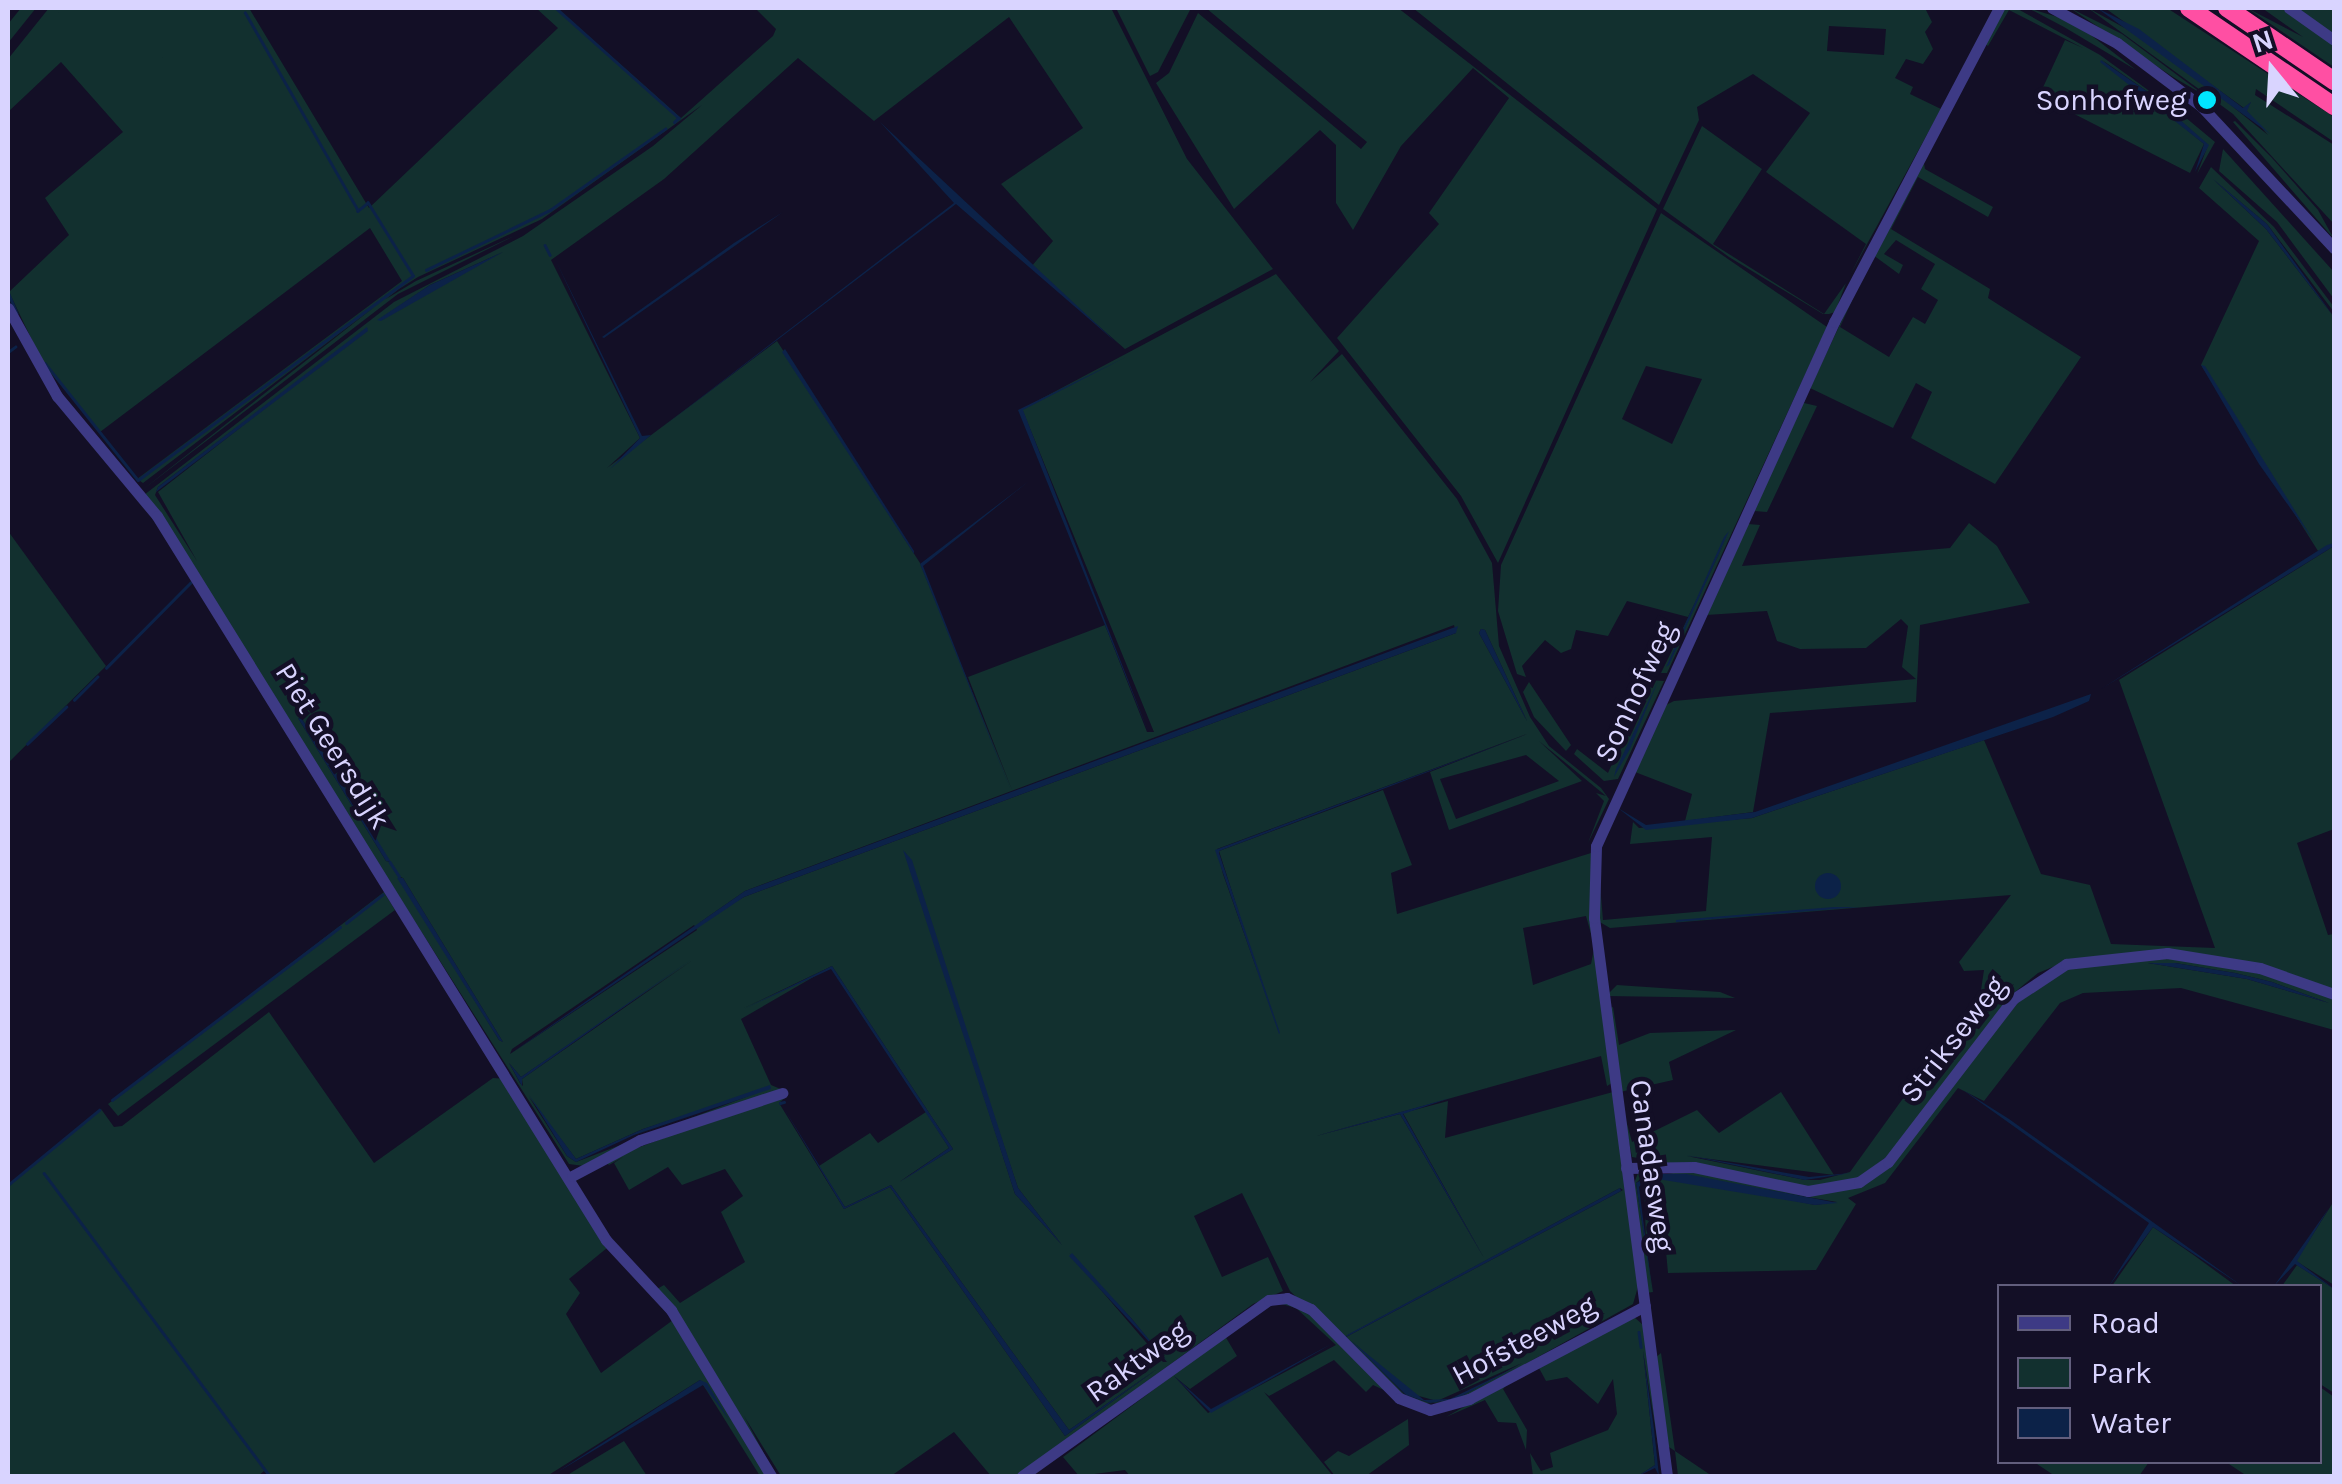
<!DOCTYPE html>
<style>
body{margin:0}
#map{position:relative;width:2342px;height:1484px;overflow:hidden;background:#130f26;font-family:Karla,sans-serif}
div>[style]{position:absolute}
.green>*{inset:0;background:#12302f}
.water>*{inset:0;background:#0c2248}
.round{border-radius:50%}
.stream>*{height:2.5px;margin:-1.25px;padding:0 1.25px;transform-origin:1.25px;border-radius:1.25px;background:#0c2248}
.minor>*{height:11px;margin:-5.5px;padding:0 5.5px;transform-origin:5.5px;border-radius:5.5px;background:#3d3a85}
.highway>*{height:18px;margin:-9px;padding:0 9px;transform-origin:9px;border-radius:9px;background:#ff4fa3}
.dots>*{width:28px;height:28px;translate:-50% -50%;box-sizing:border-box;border:5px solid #130f26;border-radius:50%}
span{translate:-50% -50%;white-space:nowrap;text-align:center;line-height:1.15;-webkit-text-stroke:9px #130f26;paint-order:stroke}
.poi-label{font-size:30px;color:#d9d4ff}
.right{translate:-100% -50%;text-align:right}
.street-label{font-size:30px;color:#d9d4ff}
.frame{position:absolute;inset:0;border:10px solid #d9d4ff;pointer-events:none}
.legend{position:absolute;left:1997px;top:1284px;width:325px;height:180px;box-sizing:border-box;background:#130f26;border:2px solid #625e7d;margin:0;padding:12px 18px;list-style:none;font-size:30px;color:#d9d4ff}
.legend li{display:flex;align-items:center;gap:20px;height:50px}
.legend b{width:50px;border:2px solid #625e7d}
.north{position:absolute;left:2222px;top:20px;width:100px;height:100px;-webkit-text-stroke:8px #130f26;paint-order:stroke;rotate:342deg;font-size:28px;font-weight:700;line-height:40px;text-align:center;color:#d9d4ff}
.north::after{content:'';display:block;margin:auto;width:35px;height:45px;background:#d9d4ff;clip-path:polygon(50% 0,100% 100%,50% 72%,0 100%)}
</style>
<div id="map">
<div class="green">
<i style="clip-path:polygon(21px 8px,36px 8px,8px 43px,8px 24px)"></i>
<i style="clip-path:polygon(evenodd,49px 8px,249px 8px,369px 208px,558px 28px,536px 8px,557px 8px,681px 118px,773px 36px,776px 29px,755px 8px,1111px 8px,1187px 159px,1273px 269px,1125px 349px,1031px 267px,1053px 241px,1001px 184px,1083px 128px,1009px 17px,874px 121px,798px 58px,664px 179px,551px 260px,640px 438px,607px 468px,777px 341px,920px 563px,1012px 790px,968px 677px,1105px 625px,1147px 732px,1154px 732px,1022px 409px,1276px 274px,1339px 351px,1310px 382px,1342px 354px,1457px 499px,1492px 563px,1499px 646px,1530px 717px,1549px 746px,1601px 788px,1609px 799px,1588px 843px,1604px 801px,1596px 793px,1606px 796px,1539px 741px,1582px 781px,1449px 830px,1430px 772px,1527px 734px,1217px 849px,1223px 874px,1258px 973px,1219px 851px,1383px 790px,1412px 865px,1391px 873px,1397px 914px,1591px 853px,1593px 941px,1586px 916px,1523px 928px,1533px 985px,1591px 964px,1594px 949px,1612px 1083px,1607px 1086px,1601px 1056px,1316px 1136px,1400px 1114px,1484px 1258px,1403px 1113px,1448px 1101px,1445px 1138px,1613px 1092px,1639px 1283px,1633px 1304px,1459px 1401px,1421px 1404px,1396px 1392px,1290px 1291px,1242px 1193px,1194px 1216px,1222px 1277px,1268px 1257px,1283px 1291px,1253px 1304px,1017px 1476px,991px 1476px,954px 1432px,891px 1476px,781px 1476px,744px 1416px,776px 1476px,657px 1289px,664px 1285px,680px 1303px,745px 1262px,721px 1212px,743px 1196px,725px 1169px,682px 1185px,668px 1167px,629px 1190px,614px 1163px,623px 1157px,609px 1165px,604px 1160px,779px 1096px,786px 1097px,779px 1103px,844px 1209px,890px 1187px,1065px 1436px,1157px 1369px,1069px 1430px,891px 1185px,845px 1207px,819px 1166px,870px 1133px,878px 1143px,926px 1112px,949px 1148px,899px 1182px,953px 1149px,832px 966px,744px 1008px,822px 972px,741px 1019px,771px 1085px,783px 1090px,637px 1139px,584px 1166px,569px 1164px,144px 495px,394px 302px,523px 236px,653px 146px,702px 105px,542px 219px,418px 277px,399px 289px,386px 299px,416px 281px,516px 235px,398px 294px,141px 491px,378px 304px,143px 483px,137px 479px,402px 281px,370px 228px,100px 432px,44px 365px,9px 292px,69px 235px,45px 198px,123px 132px,61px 62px,8px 112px,8px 59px,49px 8px,503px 252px,414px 297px,377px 321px,430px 285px,503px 252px,49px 8px,369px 327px,158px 492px,197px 561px,155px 495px,158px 487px,369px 327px,49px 8px,1454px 625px,1456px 633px,744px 897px,699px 923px,745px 891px,1454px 625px,49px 8px,1481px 629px,1485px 630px,1527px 721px,1479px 633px,1481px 629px,49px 8px,298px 718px,302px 719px,390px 862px,386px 861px,298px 718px,49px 8px,1526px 755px,1559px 781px,1456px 819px,1440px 779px,1526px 755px,49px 8px,905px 850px,1018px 1188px,1062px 1245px,1015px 1194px,905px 850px,49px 8px,398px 876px,403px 878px,503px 1042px,499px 1040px,398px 876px,49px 8px,694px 925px,697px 930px,510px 1054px,512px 1049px,694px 925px,49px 8px,693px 960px,522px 1079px,523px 1086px,520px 1083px,509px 1063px,521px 1077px,693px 960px,49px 8px,772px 1087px,576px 1162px,567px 1156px,529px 1097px,576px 1159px,643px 1129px,772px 1087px,49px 8px,1620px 1188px,1623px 1190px,1346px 1337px,1346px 1336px,1620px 1188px,49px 8px,1069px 1253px,1131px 1318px,1167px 1362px,1163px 1362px,1069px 1253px,49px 8px,1353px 1342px,1408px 1393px,1437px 1401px,1522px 1363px,1456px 1399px,1430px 1403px,1405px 1395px,1353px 1342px)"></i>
<i style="clip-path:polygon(1116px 8px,1191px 8px,1158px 72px,1150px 76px)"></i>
<i style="clip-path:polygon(1206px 8px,1398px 8px,1657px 209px,1498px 563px,1461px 496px,1337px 338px,1439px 224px,1429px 213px,1509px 98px,1473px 68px,1401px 146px,1353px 230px,1336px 203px,1336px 145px,1320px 130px,1234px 209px,1156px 83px,1169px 73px,1198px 13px,1361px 149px,1367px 142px)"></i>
<i style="clip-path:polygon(evenodd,1413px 8px,1925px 8px,1932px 22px,1925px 32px,1933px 49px,1923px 64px,1906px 59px,1895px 78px,1913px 87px,1910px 94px,1941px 109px,1849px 277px,1866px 244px,1766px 172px,1810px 113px,1753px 74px,1697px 107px,1699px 120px,1659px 205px,1413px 8px,1829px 26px,1886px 29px,1884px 55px,1827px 51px,1829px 26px)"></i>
<i style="clip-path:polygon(2002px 8px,2016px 8px,2100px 55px,2185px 117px,2215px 142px,2197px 174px,2208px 145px,2148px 92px,2102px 60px,2204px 144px,2190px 173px,2039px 96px,2065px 40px,2083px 48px,2009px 10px,1988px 46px,1984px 43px)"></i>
<i style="clip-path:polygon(2028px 8px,2074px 22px,2136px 70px,2064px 27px)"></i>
<i style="clip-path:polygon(2070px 8px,2122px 34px,2204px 95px,2173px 77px)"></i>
<i style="clip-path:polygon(2088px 8px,2156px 45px,2268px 135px,2246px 110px,2251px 102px,2244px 108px,2105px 8px,2167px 8px,2334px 117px,2334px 142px,2256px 89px,2255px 95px,2334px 145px,2334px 224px,2233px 114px)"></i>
<i style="clip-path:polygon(2247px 8px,2303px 37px,2262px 8px,2334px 8px,2334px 67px)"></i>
<i style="clip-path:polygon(2233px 122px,2235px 121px,2272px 158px,2318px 210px,2334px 239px)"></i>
<i style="clip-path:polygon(1702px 126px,1762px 169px,1713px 244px,1824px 314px,1846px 283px,1835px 312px,1829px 314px,1823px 314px,1729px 257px,1663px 209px)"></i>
<i style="clip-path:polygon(2223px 149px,2334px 272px,2334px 299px,2277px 222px,2219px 171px)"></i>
<i style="clip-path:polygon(1923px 158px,1925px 169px,1993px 207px,1988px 217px,1918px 177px,1891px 229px,1990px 289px,1988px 298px,2081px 357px,1995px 484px,1911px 438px,1932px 392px,1916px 383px,1893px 428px,1810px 388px,1868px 265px,1840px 327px,1889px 357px,1913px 317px,1925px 324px,1938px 300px,1921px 289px,1935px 264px,1896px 240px,1884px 254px,1903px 265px,1899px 274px,1873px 255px)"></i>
<i style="clip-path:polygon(2211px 167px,2274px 227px,2334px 307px,2334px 312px,2267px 224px,2214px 180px,2266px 229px,2334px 317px,2334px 543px,2318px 551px,2201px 365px,2259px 241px,2199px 188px)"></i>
<i style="clip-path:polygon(evenodd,1661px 213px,1827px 327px,1667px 673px,1661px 673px,1730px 532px,1688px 617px,1627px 601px,1608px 636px,1576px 630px,1571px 649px,1561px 653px,1545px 640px,1522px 666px,1526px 677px,1517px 674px,1498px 611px,1501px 565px,1661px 213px,1646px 366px,1702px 379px,1672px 444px,1622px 419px,1646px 366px)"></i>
<i style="clip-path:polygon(1806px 397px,1804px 403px,1817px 406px,1767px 512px,1754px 511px)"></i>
<i style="clip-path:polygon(1969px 523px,1997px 546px,2030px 603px,1920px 625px,1916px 702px,1770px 713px,1753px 812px,1685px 821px,1692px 794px,1635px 772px,1666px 705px,1674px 701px,1916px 679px,1902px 667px,1908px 626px,1901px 619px,1866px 648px,1800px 649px,1777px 641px,1767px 611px,1706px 615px,1748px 524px,1760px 525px,1742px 566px,1950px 548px)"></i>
<i style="clip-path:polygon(8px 531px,106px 666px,8px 763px)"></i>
<i style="clip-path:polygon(2334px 546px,2334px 829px,2297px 843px,2328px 935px,2334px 934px,2334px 991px,2164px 950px,2072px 959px,2038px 973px,2015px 992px,1894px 1151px,1859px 1178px,1815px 1188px,1632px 1157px,1621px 1102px,1632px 1142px,1697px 1110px,1719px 1133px,1781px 1092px,1834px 1175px,1687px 1156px,1805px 1180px,1820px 1180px,1850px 1172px,1981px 990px,1984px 970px,1964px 971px,1959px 962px,2011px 895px,1610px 928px,1598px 921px,1600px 884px,1603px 920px,1706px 911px,1712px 837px,1630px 844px,1633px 822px,1639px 828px,1752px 818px,1984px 740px,2041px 874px,2090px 885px,2111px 944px,2215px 948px,2119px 680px)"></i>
<i style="clip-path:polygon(1649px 680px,1664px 681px,1618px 779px,1604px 781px,1574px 754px,1577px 749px,1608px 773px)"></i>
<i style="clip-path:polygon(1529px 682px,1571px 745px,1566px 751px,1534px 717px,1523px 692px)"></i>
<i style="clip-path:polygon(384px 892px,395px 910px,118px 1116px,108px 1104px)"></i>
<i style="clip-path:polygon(evenodd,2130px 956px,2193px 959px,2288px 980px,2334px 997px,2334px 1030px,2181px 988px,2083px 993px,2060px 1003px,1984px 1101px,1958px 1088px,1885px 1183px,1848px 1198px,1856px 1204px,1816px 1270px,1668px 1273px,1665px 1240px,1646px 1241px,1644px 1182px,1675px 1177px,1815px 1205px,1837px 1202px,1650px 1170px,1636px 1183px,1653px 1292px,1646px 1293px,1633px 1186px,1638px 1173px,1645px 1169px,1661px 1167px,1687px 1169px,1808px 1194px,1863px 1183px,1888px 1166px,2032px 985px,2059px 969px,2130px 956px,2148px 963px,2175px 963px,2235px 973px,2272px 982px,2329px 1003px,2247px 979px,2148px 963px)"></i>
<i style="clip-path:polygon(1617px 985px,1720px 992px,1735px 998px,1606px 996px)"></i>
<i style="clip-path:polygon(1613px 1007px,1619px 1045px,1650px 1033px,1736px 1030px,1669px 1062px,1673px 1080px,1620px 1092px,1608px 1009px)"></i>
<i style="clip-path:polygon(269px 1012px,374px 1163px,493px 1078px,508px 1079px,607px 1248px,569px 1279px,580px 1293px,566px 1314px,601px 1373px,673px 1320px,768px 1476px,760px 1476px,700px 1380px,547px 1476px,269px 1476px,264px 1471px,258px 1476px,8px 1476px,8px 1187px,101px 1109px,114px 1127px,122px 1126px)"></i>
<i style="clip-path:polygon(2334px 1201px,2334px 1285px,2296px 1261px)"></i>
<i style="clip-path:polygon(2153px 1227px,2195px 1256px,2236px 1286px,2112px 1286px)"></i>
<i style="clip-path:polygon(2297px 1265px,2334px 1289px,2334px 1393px,2320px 1384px,2320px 1286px,2282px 1286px)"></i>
<i style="clip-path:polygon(1279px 1302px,1303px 1308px,1388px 1392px,1373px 1385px,1366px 1392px,1334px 1360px,1269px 1396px,1264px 1392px,1333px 1476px,1130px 1476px,1125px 1470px,1079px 1476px,1063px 1457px,1168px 1379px,1031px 1476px,1225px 1336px,1237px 1356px,1190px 1389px,1174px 1376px,1208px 1413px,1336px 1345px,1296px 1308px,1278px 1303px,1254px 1311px)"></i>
<i style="clip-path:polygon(1633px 1316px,1643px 1325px,1663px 1476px,1643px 1351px,1655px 1465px,1638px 1476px,1533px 1476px,1530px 1453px,1541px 1471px,1553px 1467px,1550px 1453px,1608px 1430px,1617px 1414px,1613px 1379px,1598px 1404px,1567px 1377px,1546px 1381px,1539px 1368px)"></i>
<i style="clip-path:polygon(1661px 1353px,1675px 1451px,1712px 1476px,1678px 1476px,1675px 1451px,1666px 1445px,1655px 1358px)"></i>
<i style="clip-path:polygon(1511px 1380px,1503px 1389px,1527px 1430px,1526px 1450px,1516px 1423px,1498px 1422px,1485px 1400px,1446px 1417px)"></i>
<i style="clip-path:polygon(2320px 1387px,2334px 1397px,2334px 1476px,2247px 1476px,2226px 1462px,2320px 1462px)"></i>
<i style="clip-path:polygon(1408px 1419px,1409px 1445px,1366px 1476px,1335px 1476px,1324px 1462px,1338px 1451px,1349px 1456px)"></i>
<i style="clip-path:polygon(624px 1441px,647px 1476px,566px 1476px,574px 1471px)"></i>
<i style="clip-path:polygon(2034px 1462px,2149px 1462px,2139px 1476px,2055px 1476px)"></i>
</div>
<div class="water">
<i style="clip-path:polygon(2097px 8px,2139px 29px,2243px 108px,2251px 102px,2247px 111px,2270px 134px)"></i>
<i style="clip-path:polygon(2100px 62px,2101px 60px,2148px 92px,2209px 145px,2195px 172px,2204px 144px)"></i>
<i style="clip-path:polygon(880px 122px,1118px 344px,956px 204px,660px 429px,954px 203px)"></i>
<i style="clip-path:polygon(2213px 179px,2267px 224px,2334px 317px,2266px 229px)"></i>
<i style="clip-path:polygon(783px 212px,604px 338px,602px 337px,734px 243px)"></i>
<i style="clip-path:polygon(503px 252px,381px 321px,377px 320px,430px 285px)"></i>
<i style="clip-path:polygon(555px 259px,642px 436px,651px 435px,610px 469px,640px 438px)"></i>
<i style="clip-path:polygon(367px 327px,368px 331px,156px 492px,158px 487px)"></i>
<i style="clip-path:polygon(785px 349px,914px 551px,914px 554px,782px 352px)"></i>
<i style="clip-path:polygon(1126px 357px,1023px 410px,1149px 734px,1018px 410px)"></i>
<i style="clip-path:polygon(2201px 365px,2205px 366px,2315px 543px,2259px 464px)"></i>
<i style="clip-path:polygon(1029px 481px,923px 566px,1011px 791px,920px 564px)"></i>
<i style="clip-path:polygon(1729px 531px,1669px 665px,1666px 667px,1724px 537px)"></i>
<i style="clip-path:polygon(2334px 543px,2334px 546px,2101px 689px,2327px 545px)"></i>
<i style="clip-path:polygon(1458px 626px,1456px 633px,744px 897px,510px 1054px,745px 891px)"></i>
<i style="clip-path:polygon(1481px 629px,1485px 630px,1527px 721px,1479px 633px)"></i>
<i style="clip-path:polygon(1658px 681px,1630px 749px,1614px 777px,1616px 769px)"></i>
<i style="clip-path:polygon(2091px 694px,2089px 701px,2053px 717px,1752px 818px,1646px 830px,1618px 808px,1646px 825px,1755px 812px)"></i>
<i style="clip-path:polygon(298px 718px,302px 719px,391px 862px,386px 861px)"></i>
<i style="clip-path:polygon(1528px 734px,1219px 851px,1219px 853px,1280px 1033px,1279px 1034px,1215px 850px)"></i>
<i style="clip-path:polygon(903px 850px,912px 860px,1018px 1188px,1062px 1245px,1015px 1194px)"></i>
<i class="round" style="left:1815px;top:873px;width:26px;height:26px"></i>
<i style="clip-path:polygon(397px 878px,403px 878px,503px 1042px,499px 1040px)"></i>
<i style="clip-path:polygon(1834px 907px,1859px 907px,1676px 922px,1676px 920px)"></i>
<i style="clip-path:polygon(692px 959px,522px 1079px,522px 1086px,509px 1063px,521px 1077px)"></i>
<i style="clip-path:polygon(2148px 963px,2175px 963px,2235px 973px,2272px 982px,2329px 1003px,2247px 979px)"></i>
<i style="clip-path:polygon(832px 966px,953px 1149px,900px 1182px,949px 1148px,831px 969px,744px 1009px)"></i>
<i style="clip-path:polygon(770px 1085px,771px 1089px,634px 1135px,576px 1162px,567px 1156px,529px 1095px,576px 1159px,643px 1129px)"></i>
<i style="clip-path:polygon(1963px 1090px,2009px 1119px,2242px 1286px,2153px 1227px,2109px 1286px,2149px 1223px)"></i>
<i style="clip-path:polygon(1450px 1098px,1403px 1114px,1484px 1258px,1400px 1114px,1316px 1136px)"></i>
<i style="clip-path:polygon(783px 1107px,845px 1207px,891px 1185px,1069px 1430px,1157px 1369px,1065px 1436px,890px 1187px,844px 1209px)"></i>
<i style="clip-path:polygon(1686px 1155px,1809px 1177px,1851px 1173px,1805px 1180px)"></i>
<i style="clip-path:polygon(1658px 1174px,1686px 1174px,1838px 1203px,1815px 1205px,1658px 1179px)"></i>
<i style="clip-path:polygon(1650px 1175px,1639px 1187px,1652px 1290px,1636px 1183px)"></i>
<i style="clip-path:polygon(1620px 1188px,1621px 1191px,1346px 1337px,1347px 1335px)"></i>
<i style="clip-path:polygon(2329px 1208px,2297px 1261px,2334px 1289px,2295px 1264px,2274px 1286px)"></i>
<i style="clip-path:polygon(1072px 1253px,1131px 1318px,1168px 1362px,1069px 1256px)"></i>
<i style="clip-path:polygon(1350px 1340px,1424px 1400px,1450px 1399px,1522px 1364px,1456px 1399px,1430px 1403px,1406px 1395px)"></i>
<i style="clip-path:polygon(1333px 1343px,1211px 1413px,1174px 1376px,1211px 1409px)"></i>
<i style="clip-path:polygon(1643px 1351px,1654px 1429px,1659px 1476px,1655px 1468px,1638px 1476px,1655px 1465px)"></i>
<i style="clip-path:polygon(700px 1380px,707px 1383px,730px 1421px,703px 1385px,556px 1473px)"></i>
</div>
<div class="stream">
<i style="left:556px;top:8px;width:165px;rotate:41.8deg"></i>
<i style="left:679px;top:118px;width:6px;rotate:135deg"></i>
<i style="left:545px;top:245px;width:11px;rotate:63deg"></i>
<i style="left:426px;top:270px;width:138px;rotate:-25.8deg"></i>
<i style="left:550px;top:210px;width:141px;rotate:-35.2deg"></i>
<i style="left:8px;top:292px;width:23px;rotate:67deg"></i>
<i style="left:8px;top:352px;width:9px;rotate:-36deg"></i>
<i style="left:45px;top:363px;width:149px;rotate:51.5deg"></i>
<i style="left:138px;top:480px;width:342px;rotate:-36.6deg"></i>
<i style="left:413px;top:276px;width:86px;rotate:-121.7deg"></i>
<i style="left:368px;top:203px;width:13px;rotate:141deg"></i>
<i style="left:358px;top:211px;width:228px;rotate:-119.7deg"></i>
<i style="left:106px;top:668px;width:120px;rotate:-45.3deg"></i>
<i style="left:74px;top:700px;width:33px;rotate:-45deg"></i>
<i style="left:27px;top:744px;width:54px;rotate:-43.5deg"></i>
<i style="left:390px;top:862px;width:17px;rotate:57deg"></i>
<i style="left:346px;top:923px;width:46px;rotate:-37.9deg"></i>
<i style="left:112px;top:1100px;width:286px;rotate:-37.2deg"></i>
<i style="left:780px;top:1103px;width:4px;rotate:-14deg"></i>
<i style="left:44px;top:1173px;width:378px;rotate:53.3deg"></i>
<i style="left:8px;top:1185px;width:118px;rotate:-39.5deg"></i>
<i style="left:1639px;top:1332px;width:15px;rotate:82deg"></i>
</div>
<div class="minor">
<i style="left:2052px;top:8px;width:74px;rotate:28.3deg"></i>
<i style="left:2117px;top:43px;width:105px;rotate:36.9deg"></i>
<i style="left:2201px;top:106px;width:195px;rotate:46.9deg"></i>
<i style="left:2289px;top:8px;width:55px;rotate:35.4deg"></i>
<i style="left:8px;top:308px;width:101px;rotate:60.9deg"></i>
<i style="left:57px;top:396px;width:156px;rotate:50.2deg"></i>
<i style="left:157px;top:516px;width:852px;rotate:58.19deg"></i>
<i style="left:606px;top:1240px;width:96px;rotate:47.1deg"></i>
<i style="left:671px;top:1310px;width:194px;rotate:58.9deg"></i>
<i style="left:1626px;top:1168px;width:68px;rotate:-0.8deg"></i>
<i style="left:1694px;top:1167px;width:116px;rotate:11.9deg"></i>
<i style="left:1808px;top:1191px;width:52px;rotate:-10deg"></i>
<i style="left:1859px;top:1182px;width:35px;rotate:-35deg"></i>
<i style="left:1888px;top:1162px;width:205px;rotate:-52.5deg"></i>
<i style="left:2013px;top:999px;width:64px;rotate:-33.4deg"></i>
<i style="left:2066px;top:964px;width:102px;rotate:-6.2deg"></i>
<i style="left:2167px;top:953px;width:94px;rotate:9.2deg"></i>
<i style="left:2260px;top:968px;width:78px;rotate:19.4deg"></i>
<i style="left:572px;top:1176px;width:77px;rotate:-27.9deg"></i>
<i style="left:640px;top:1140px;width:150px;rotate:-18.3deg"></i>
<i style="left:1022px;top:1476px;width:303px;rotate:-35.5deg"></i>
<i style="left:1269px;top:1300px;width:18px;rotate:-6deg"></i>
<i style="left:1287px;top:1298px;width:26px;rotate:25deg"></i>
<i style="left:1311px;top:1309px;width:125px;rotate:45.3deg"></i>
<i style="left:1399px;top:1398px;width:33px;rotate:21deg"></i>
<i style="left:1430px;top:1410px;width:41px;rotate:-15.8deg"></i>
<i style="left:1469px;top:1399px;width:199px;rotate:-27.9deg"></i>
<i style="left:1667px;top:1476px;width:563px;rotate:-97.45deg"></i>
<i style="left:1594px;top:918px;width:72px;rotate:-88.4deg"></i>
<i style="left:1596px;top:846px;width:576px;rotate:-65.57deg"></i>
<i style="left:1834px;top:322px;width:355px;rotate:-62.3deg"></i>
</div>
<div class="highway">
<i style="left:2189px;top:8px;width:175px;rotate:34.1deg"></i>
<i style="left:2227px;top:8px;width:130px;rotate:34.3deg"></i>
</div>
<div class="dots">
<i style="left:2207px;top:100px;background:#00e5ff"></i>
</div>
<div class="poi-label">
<span class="right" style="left:2187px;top:100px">Sonhofweg</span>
</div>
<div class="street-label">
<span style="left:1635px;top:692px;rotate:-65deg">Sonhofweg</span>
<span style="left:333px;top:746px;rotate:58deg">Piet Geersdijk</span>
<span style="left:1953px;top:1039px;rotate:-52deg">Strikseweg</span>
<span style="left:1652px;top:1166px;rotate:82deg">Canadasweg</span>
<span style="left:1524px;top:1340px;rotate:-28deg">Hofsteeweg</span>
<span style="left:1137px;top:1361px;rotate:-36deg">Raktweg</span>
</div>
<div class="frame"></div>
<ul class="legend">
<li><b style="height:12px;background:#3d3a85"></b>Road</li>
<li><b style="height:28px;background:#12302f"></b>Park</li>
<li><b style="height:28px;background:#0c2248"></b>Water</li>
</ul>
<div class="north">N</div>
</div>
